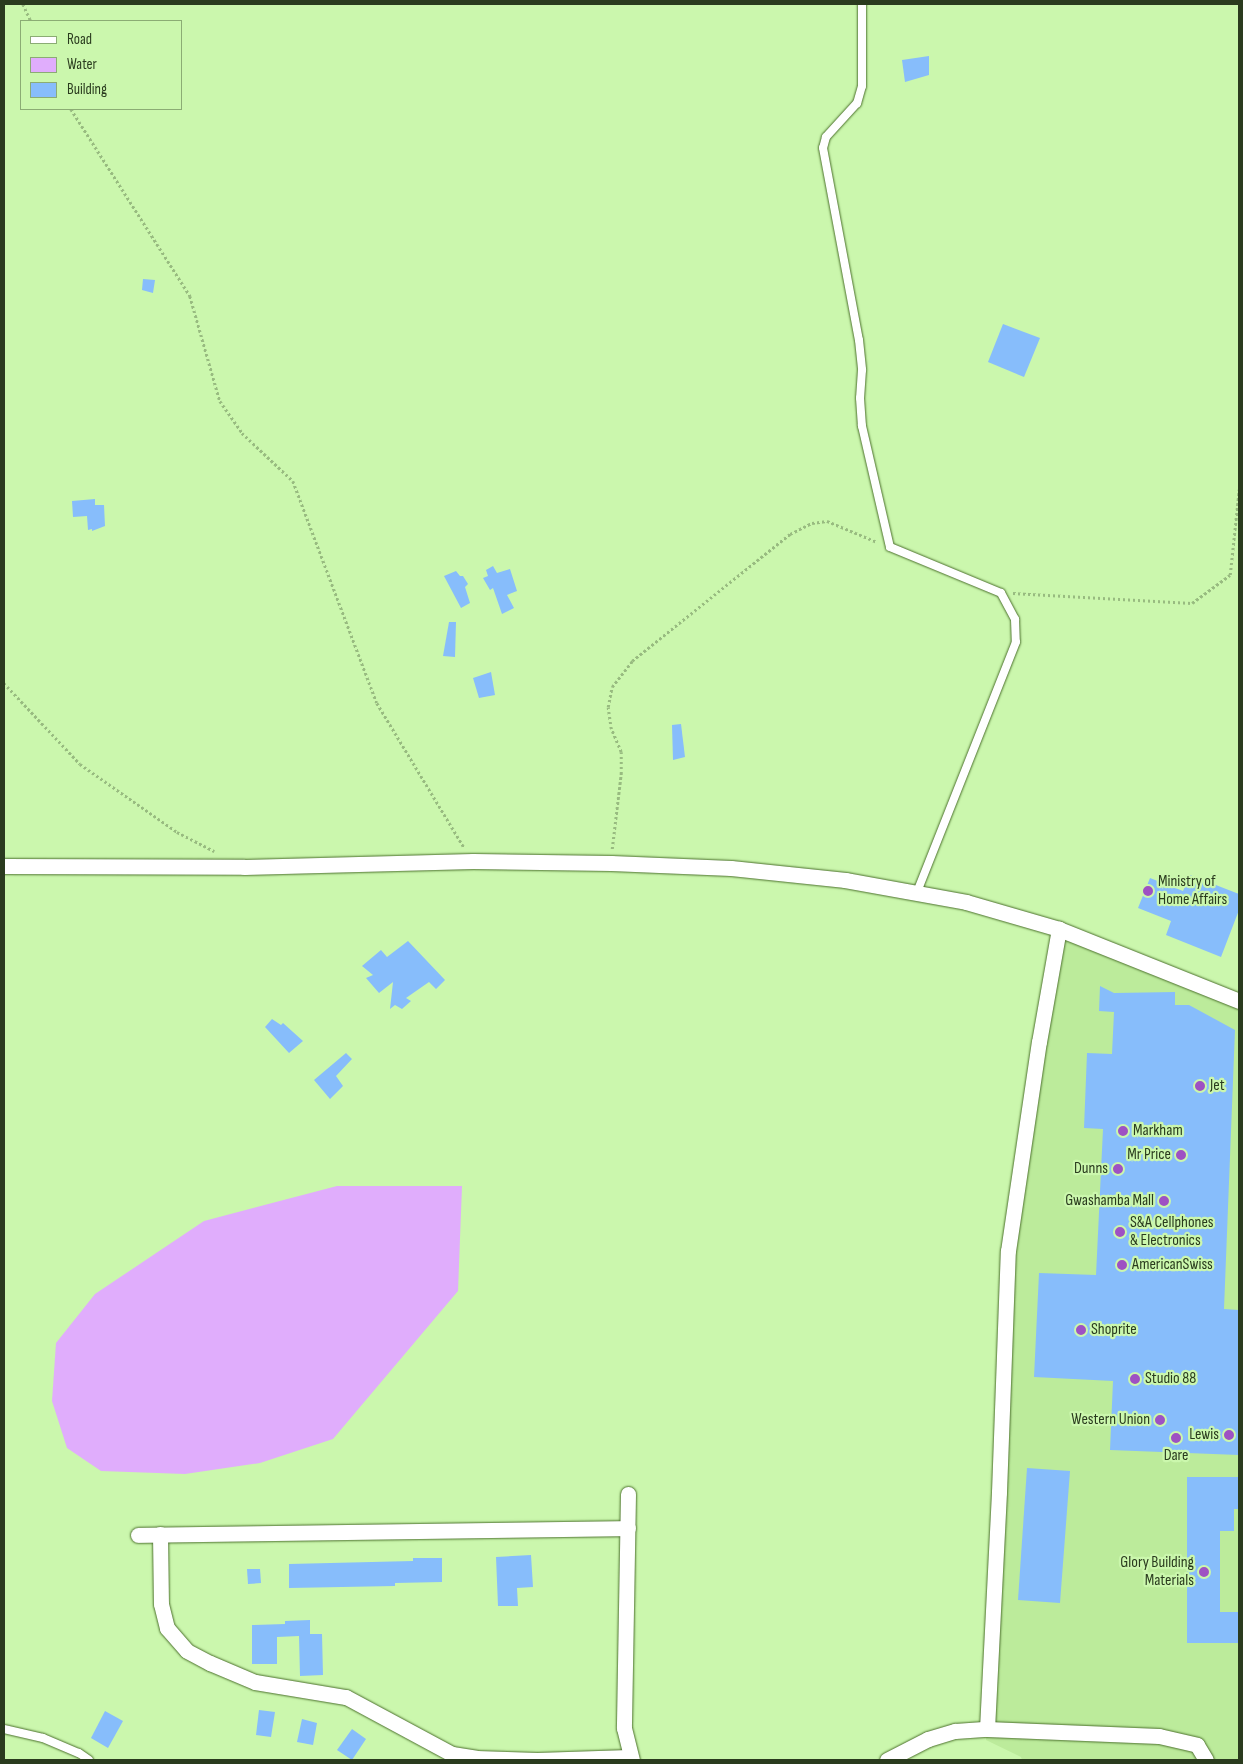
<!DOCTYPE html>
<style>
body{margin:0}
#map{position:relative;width:1243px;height:1764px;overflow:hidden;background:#cbf7ad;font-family:"Sofia Sans Condensed",sans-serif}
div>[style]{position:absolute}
.built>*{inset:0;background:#bceb9b}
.water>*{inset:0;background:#e0adfc}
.building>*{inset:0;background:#87bdfb}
.path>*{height:2.5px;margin-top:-1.25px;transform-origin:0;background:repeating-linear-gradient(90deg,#98bb80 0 2.5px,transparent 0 5px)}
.roads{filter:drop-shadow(0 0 1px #4c712d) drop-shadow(0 0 1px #4c712d)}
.service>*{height:8px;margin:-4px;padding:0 4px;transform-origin:4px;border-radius:4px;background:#fff}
.minor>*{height:15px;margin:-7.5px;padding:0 7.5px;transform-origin:7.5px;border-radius:7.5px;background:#fff}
.dots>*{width:14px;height:14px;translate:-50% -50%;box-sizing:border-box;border:2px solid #cbf7ad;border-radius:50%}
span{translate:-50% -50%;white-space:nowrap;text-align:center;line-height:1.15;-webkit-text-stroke:4.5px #cbf7ad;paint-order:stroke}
.poi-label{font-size:16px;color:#2a3b1e}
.left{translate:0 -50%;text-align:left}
.right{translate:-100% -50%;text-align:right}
.frame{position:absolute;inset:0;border:5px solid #2a3b1e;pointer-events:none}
.legend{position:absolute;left:20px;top:20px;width:162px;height:90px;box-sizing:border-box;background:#cbf7ad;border:1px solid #8bac74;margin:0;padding:6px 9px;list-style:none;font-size:15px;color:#2a3b1e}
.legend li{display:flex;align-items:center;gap:10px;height:25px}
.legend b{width:25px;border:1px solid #8bac74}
</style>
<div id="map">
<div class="built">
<i style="clip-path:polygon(1059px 929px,1239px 1001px,1239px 1760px,1022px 1760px,1021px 1757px,986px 1740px,1008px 1251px)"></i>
</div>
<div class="water">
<i style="clip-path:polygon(337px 1186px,462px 1186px,458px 1291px,333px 1439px,260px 1463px,185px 1474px,101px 1471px,67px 1448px,52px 1401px,56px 1343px,95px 1294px,204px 1221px)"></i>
</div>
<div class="building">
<i style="clip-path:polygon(929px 56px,929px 75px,905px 82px,902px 60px)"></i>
<i style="clip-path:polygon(143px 279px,155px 280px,153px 293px,142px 290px)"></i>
<i style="clip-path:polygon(1003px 324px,1040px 338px,1024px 377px,988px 362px)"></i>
<i style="clip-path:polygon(95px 499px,95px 505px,104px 505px,105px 526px,92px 531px,92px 529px,88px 530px,87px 516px,73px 517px,72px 501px)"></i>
<i style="clip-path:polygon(493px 566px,497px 573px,510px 569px,517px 591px,507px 595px,514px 608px,502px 614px,493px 588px,490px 590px,483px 578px,488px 576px,486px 570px)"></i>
<i style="clip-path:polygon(456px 571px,460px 576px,463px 576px,468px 584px,465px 587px,470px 603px,461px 608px,444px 576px)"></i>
<i style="clip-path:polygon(449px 622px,456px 622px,455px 657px,443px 656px)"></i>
<i style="clip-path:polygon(491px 672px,495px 695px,479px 698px,473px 678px)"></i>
<i style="clip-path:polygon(681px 724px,685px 757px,673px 760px,672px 725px)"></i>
<i style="clip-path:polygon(1190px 875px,1239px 894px,1239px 910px,1221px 957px,1166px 935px,1171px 921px,1138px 908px,1150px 878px,1183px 891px)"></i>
<i style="clip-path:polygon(408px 941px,445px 980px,436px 989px,429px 982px,406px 998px,411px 1001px,402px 1009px,395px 1005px,390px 1009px,393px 982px,379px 993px,366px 978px,373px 975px,362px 966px,381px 950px,387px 957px)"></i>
<i style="clip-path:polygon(1100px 986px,1114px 993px,1175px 992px,1175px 1005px,1189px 1005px,1235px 1030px,1224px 1309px,1239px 1310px,1239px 1455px,1110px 1450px,1113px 1381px,1034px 1377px,1039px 1273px,1096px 1275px,1103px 1129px,1084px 1128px,1087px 1053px,1112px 1054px,1114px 1012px,1099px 1011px)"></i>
<i style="clip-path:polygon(272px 1019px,281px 1025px,283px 1023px,303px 1041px,289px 1053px,265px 1027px)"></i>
<i style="clip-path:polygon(346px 1053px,352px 1059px,336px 1076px,343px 1086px,330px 1099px,314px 1080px)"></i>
<i style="clip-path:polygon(1027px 1468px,1070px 1471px,1060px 1603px,1018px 1600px)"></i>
<i style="clip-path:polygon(1187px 1477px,1239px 1477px,1239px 1509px,1234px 1509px,1234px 1531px,1220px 1531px,1220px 1612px,1239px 1612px,1239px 1643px,1187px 1643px)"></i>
<i style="clip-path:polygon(531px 1555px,533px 1587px,517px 1588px,518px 1606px,498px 1606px,496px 1557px)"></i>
<i style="clip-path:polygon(413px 1558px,442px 1558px,442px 1582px,395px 1583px,395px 1586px,289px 1588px,289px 1564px,413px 1561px)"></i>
<i style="clip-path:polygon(247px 1569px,260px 1569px,261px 1583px,248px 1584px)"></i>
<i style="clip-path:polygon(310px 1620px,310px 1634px,322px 1634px,323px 1675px,300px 1676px,299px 1636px,277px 1637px,277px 1664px,252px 1664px,252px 1625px,285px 1624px,285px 1621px)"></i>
<i style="clip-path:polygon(259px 1710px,275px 1712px,271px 1737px,256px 1735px)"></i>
<i style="clip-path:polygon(105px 1711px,123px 1721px,108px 1748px,91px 1738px)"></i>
<i style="clip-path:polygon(302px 1719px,317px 1723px,313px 1745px,297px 1742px)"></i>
<i style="clip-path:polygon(352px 1729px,366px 1739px,352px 1760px,337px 1750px)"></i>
</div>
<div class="path">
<i style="left:23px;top:4px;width:19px;rotate:65deg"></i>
<i style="left:71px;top:109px;width:222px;rotate:57.5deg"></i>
<i style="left:190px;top:296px;width:109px;rotate:74.1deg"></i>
<i style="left:220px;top:401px;width:39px;rotate:55deg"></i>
<i style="left:242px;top:433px;width:70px;rotate:43.3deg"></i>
<i style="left:293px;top:481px;width:237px;rotate:69.3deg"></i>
<i style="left:377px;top:703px;width:168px;rotate:58.9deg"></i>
<i style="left:1013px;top:593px;width:179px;rotate:3.2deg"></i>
<i style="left:1192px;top:603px;width:47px;rotate:-36.4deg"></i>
<i style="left:1230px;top:575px;width:86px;rotate:-84deg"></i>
<i style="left:4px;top:683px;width:111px;rotate:46.8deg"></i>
<i style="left:80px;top:764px;width:118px;rotate:35deg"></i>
<i style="left:177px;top:832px;width:42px;rotate:27.2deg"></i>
<i style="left:612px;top:849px;width:76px;rotate:-83.2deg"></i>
<i style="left:621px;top:774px;width:22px;rotate:-90deg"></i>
<i style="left:621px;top:752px;width:25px;rotate:-113deg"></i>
<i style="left:611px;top:729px;width:22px;rotate:-98deg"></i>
<i style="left:608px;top:707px;width:20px;rotate:-79deg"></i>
<i style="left:612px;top:687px;width:33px;rotate:-52deg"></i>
<i style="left:632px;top:661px;width:203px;rotate:-38.8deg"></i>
<i style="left:790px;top:534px;width:25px;rotate:-27deg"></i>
<i style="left:812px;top:523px;width:15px;rotate:-8deg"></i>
<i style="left:827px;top:521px;width:54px;rotate:22.8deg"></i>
</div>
<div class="roads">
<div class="service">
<i style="left:862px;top:4px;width:82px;rotate:90deg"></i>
<i style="left:862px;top:86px;width:18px;rotate:106deg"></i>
<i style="left:857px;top:103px;width:46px;rotate:132.4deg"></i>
<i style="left:826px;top:137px;width:11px;rotate:105deg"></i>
<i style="left:823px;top:148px;width:195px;rotate:79.4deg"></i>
<i style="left:859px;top:340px;width:30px;rotate:84deg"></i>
<i style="left:862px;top:370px;width:28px;rotate:94deg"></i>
<i style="left:860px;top:398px;width:28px;rotate:86deg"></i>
<i style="left:862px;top:426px;width:124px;rotate:77deg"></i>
<i style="left:890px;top:547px;width:120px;rotate:22.5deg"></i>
<i style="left:1001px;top:593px;width:30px;rotate:62deg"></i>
<i style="left:1015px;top:619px;width:23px;rotate:88deg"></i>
<i style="left:1016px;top:642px;width:269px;rotate:111.6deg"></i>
<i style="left:4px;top:1729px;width:40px;rotate:13deg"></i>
<i style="left:43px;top:1738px;width:39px;rotate:23deg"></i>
<i style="left:79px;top:1753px;width:12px;rotate:35deg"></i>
</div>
<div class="minor">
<i style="left:4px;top:866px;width:240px;rotate:0.2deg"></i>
<i style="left:244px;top:867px;width:229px;rotate:-1.5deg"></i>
<i style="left:473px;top:861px;width:138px;rotate:0.8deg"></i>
<i style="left:611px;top:863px;width:120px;rotate:2.4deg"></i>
<i style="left:731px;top:868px;width:115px;rotate:6deg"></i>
<i style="left:845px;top:880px;width:123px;rotate:10.3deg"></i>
<i style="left:966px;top:902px;width:97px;rotate:16.2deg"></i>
<i style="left:1059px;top:929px;width:194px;rotate:21.8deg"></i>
<i style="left:628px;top:1494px;width:234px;rotate:91deg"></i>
<i style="left:624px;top:1728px;width:33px;rotate:76deg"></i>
<i style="left:160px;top:1534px;width:70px;rotate:89.2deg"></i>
<i style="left:161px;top:1604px;width:25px;rotate:76deg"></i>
<i style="left:167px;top:1628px;width:30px;rotate:49deg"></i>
<i style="left:187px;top:1651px;width:26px;rotate:28deg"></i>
<i style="left:210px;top:1663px;width:49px;rotate:22.9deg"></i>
<i style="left:255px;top:1682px;width:92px;rotate:9.4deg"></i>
<i style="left:346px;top:1697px;width:120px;rotate:28.3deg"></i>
<i style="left:452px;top:1754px;width:24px;rotate:9deg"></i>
<i style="left:476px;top:1758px;width:61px;rotate:1.9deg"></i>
<i style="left:537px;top:1760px;width:92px;rotate:-1.9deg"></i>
<i style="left:138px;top:1535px;width:490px;rotate:-0.8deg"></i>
<i style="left:987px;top:1729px;width:237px;rotate:-87.1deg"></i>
<i style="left:999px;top:1492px;width:241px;rotate:-87.9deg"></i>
<i style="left:1008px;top:1251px;width:211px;rotate:-81.6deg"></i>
<i style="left:1039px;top:1042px;width:115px;rotate:-80deg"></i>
<i style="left:887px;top:1760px;width:46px;rotate:-27.1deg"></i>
<i style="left:928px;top:1739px;width:28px;rotate:-17deg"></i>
<i style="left:955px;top:1731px;width:32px;rotate:-4deg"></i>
<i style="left:987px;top:1729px;width:172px;rotate:2.3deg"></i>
<i style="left:1159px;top:1736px;width:39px;rotate:13deg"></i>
<i style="left:1197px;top:1745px;width:17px;rotate:59deg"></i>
</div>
</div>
<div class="dots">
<i style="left:1148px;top:891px;background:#9e51c3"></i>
<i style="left:1200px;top:1086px;background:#9e51c3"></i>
<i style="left:1123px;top:1131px;background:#9e51c3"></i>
<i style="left:1181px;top:1155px;background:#9e51c3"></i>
<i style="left:1118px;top:1169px;background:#9e51c3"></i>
<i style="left:1164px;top:1201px;background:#9e51c3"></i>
<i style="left:1120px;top:1232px;background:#9e51c3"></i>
<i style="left:1122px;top:1265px;background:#9e51c3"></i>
<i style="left:1081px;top:1330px;background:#9e51c3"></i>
<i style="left:1135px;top:1379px;background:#9e51c3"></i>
<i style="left:1160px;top:1420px;background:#9e51c3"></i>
<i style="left:1229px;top:1435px;background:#9e51c3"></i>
<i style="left:1176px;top:1438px;background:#9e51c3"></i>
<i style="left:1204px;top:1572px;background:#9e51c3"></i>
</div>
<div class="poi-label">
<span class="left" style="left:1158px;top:891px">Ministry of<br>Home Affairs</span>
<span class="left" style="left:1210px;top:1086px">Jet</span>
<span class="left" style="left:1133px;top:1131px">Markham</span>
<span class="right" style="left:1171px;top:1155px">Mr Price</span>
<span class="right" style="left:1108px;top:1169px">Dunns</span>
<span class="right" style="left:1154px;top:1201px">Gwashamba Mall</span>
<span class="left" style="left:1130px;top:1232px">S&amp;A Cellphones<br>&amp; Electronics</span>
<span class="left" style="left:1132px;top:1265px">AmericanSwiss</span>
<span class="left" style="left:1091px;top:1330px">Shoprite</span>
<span class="left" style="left:1145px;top:1379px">Studio 88</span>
<span class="right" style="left:1150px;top:1420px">Western Union</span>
<span class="right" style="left:1219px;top:1435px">Lewis</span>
<span style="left:1176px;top:1456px">Dare</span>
<span class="right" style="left:1194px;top:1572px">Glory Building<br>Materials</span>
</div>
<div class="frame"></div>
<ul class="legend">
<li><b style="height:6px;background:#fff"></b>Road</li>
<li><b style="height:14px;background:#e0adfc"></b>Water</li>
<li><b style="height:14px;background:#87bdfb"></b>Building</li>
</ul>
</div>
